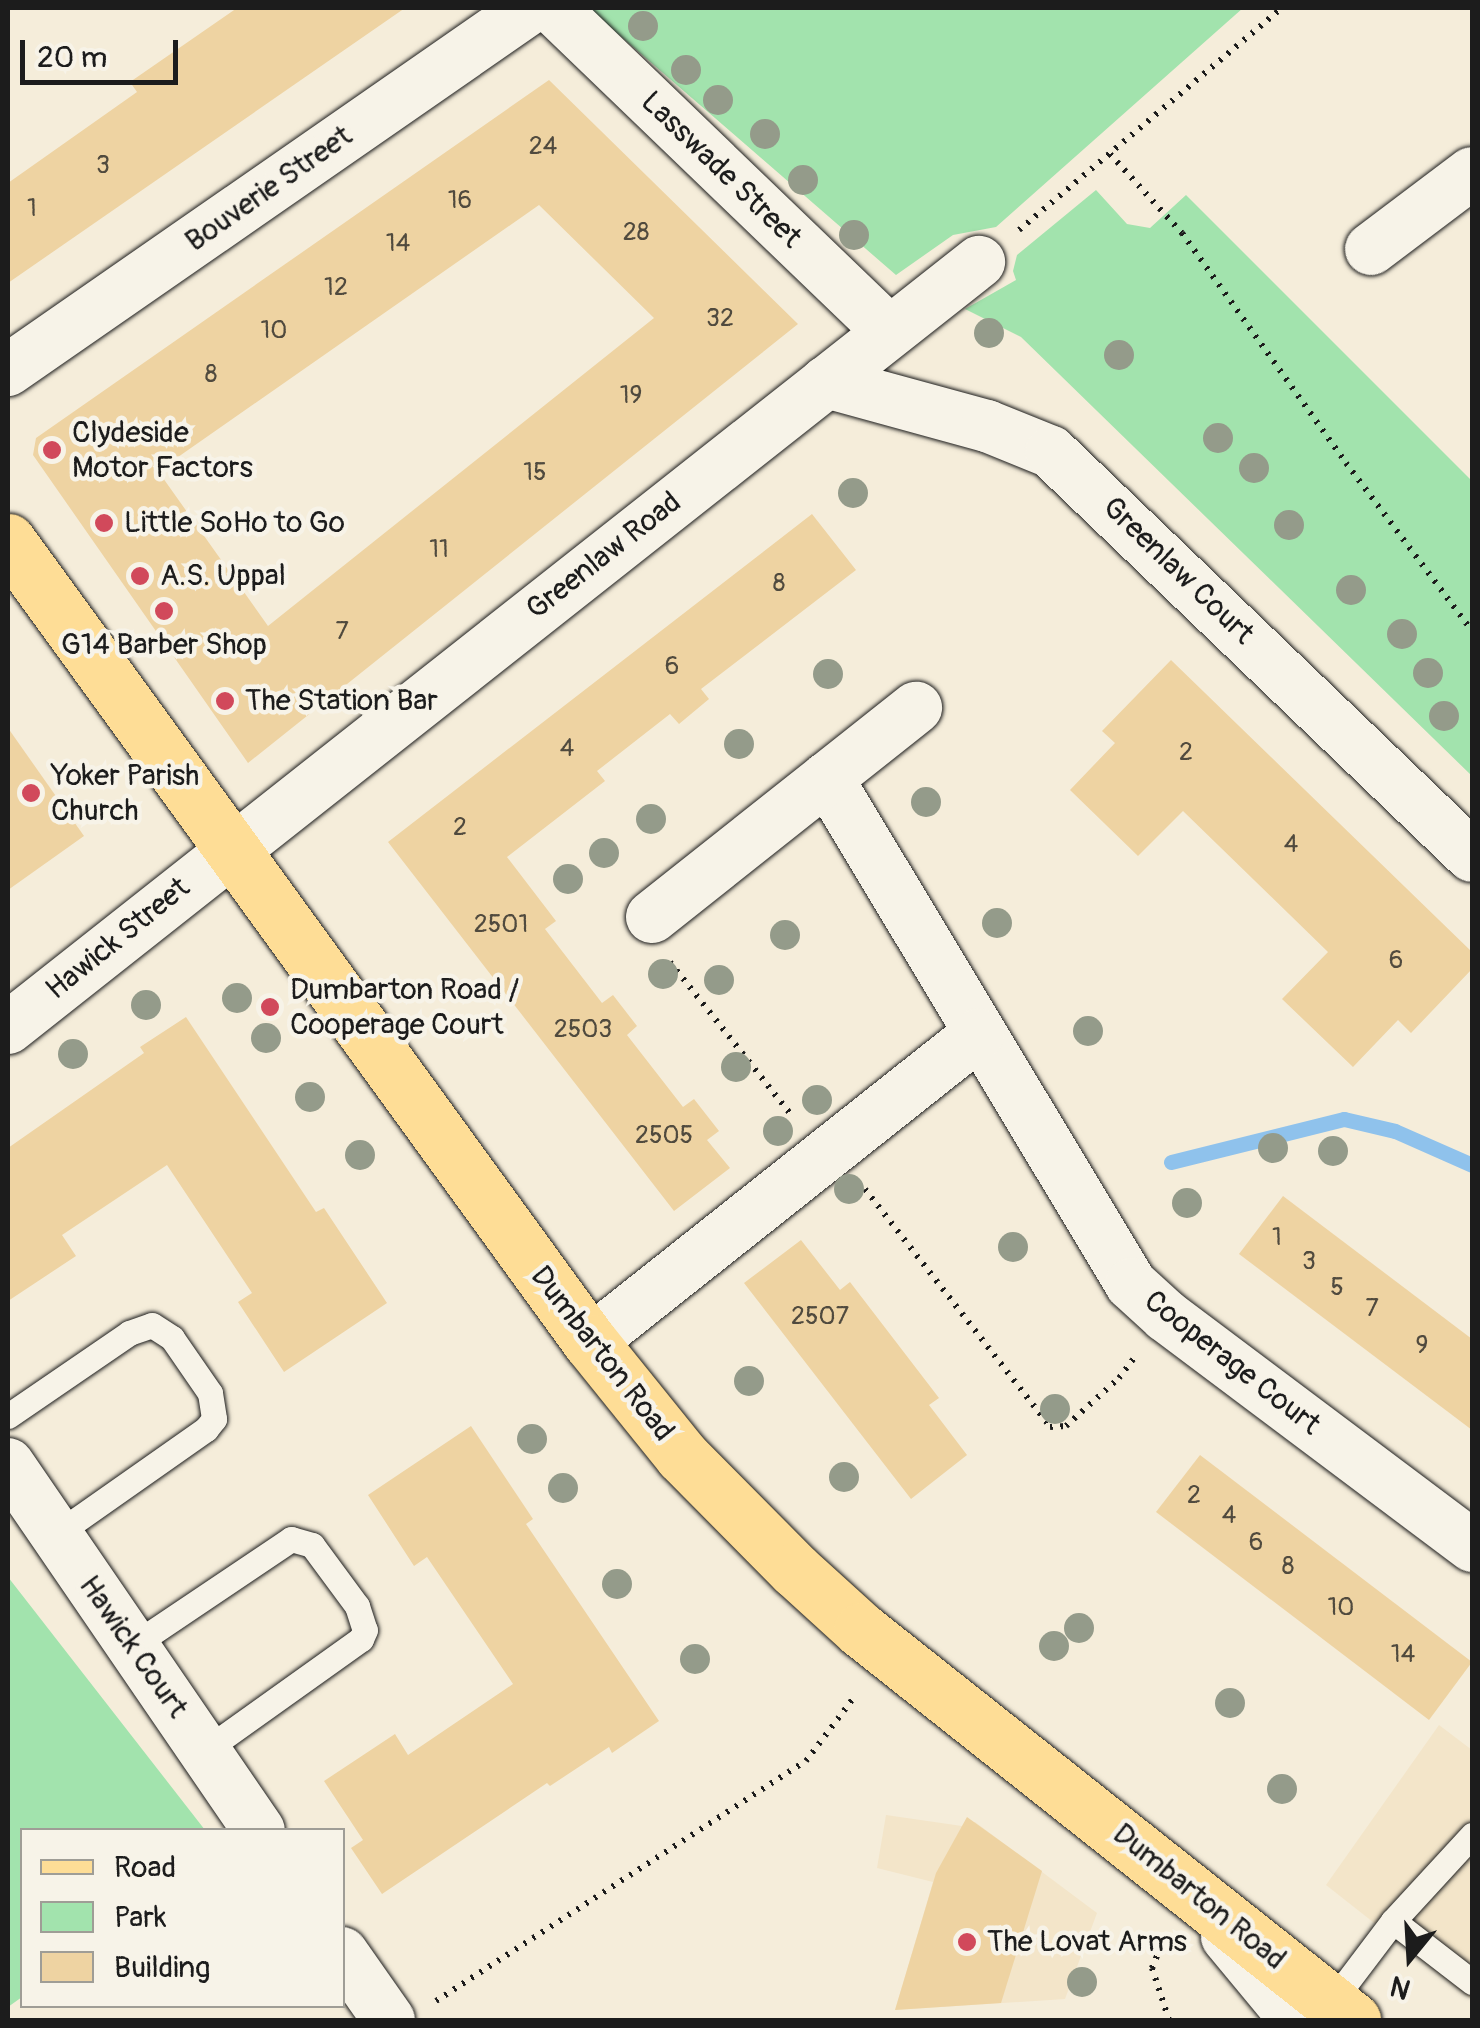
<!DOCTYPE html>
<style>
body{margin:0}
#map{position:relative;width:1480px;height:2028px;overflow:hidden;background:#f5edda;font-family:Pangolin,sans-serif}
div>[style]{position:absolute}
.built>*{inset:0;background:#f3e5c9}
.green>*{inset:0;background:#a2e3ad}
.stream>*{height:15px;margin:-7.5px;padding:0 7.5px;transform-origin:7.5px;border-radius:7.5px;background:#8fc2ec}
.building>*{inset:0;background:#eed3a2}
.path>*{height:6px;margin-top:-3px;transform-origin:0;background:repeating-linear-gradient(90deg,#1c1c1c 0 2.5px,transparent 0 10.5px)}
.roads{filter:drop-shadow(0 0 2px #1c1c1c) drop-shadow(0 0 2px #1c1c1c)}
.service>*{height:25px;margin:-12.5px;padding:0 12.5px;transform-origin:12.5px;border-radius:12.5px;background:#f7f3e8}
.minor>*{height:52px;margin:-26px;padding:0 26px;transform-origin:26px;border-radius:26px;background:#f7f3e8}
.primary>*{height:55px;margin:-27.5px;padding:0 27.5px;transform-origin:27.5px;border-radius:27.5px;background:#fedd96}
.trees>*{width:30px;height:30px;margin:-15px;border-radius:50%;background:#949b8a}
.dots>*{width:28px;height:28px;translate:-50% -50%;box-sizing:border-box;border:5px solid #f7f3e8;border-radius:50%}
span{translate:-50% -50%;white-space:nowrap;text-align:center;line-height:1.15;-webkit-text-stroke:9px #f7f3e8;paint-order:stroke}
.number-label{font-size:25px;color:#504a3e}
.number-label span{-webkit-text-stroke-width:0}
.street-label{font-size:30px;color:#1c1c1c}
.poi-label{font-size:30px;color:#1c1c1c}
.left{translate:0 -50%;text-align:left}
.frame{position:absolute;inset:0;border:10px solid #1c1c1c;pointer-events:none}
.legend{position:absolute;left:20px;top:1828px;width:325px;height:180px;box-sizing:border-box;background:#f7f3e8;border:2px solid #9f9d96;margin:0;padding:12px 18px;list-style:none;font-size:30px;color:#1c1c1c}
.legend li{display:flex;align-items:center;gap:20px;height:50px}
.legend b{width:50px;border:2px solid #9f9d96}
.north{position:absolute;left:1360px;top:1908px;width:100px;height:100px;-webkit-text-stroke:8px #f7f3e8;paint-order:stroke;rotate:198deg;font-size:28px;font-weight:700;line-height:40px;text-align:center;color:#1c1c1c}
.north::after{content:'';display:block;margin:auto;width:35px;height:45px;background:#1c1c1c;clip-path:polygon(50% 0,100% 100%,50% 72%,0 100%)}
.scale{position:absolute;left:20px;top:40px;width:158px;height:45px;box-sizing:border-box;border:5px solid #1c1c1c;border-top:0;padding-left:12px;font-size:30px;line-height:35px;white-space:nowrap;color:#1c1c1c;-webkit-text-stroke:8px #f7f3e8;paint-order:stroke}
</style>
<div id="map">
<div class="built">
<i style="clip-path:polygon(1439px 1725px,1472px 1750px,1472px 2000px,1326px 1885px)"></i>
<i style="clip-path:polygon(886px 1815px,962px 1826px,975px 1822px,1097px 1913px,1065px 1999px,895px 2010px,933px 1882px,877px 1868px)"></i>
</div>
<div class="green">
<i style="clip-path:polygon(588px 8px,1243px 8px,996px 227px,953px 235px,896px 275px)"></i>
<i style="clip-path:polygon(1096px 190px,1127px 224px,1150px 228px,1186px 195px,1472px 481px,1472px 776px,1021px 337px,965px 309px,1016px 280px,1013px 271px,1017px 255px)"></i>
<i style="clip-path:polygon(8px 1577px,205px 1830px,22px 1830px,22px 1997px,8px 2007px)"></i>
</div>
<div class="stream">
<i style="left:1171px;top:1162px;width:178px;rotate:-14deg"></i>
<i style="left:1344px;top:1119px;width:52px;rotate:13.2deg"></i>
<i style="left:1395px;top:1131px;width:84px;rotate:23.8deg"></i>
</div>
<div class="building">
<i style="clip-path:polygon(237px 8px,405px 8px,8px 283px,8px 183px,137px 92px,130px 82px)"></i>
<i style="clip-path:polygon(evenodd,549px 80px,798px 324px,248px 763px,33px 455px,36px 438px,549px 80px,539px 205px,654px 318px,268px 626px,158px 471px,539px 205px)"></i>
<i style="clip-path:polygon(812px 514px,856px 570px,701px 689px,709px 699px,679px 724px,670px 714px,597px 771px,605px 781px,507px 857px,556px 921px,545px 929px,602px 1003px,613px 995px,637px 1026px,627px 1035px,683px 1107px,694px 1099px,719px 1131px,707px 1140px,730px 1168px,674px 1211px,388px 842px)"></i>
<i style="clip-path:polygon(1171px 660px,1472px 952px,1472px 969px,1411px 1033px,1398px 1020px,1353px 1067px,1282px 999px,1328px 952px,1183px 811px,1138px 856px,1070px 790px,1115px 743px,1102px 731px)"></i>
<i style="clip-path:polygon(8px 728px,84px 836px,8px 890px)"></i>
<i style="clip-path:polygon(186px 1017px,316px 1212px,324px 1208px,387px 1303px,284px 1372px,238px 1302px,252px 1293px,167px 1165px,62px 1235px,76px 1256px,8px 1301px,8px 1148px,144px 1053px,140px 1047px)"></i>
<i style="clip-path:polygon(1283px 1196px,1472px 1339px,1472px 1430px,1239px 1254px)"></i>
<i style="clip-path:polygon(801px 1240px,840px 1290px,850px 1282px,939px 1398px,929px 1405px,967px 1455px,911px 1499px,744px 1283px)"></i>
<i style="clip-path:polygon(471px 1426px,533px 1519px,526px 1524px,659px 1721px,612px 1753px,609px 1747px,550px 1786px,547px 1783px,382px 1894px,351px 1848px,363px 1840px,324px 1781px,395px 1734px,408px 1755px,513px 1684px,427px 1557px,414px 1566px,368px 1495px)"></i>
<i style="clip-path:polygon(1200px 1455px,1472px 1662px,1429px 1720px,1156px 1512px)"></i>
<i style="clip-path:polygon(967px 1817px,1042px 1871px,1001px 2003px,895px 2010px,936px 1873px)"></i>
</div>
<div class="path">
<i style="left:1110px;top:154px;width:107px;rotate:47.7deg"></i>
<i style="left:1182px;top:233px;width:282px;rotate:54.5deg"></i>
<i style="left:1346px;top:463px;width:210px;rotate:53.1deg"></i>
<i style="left:1019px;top:230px;width:344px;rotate:-40.2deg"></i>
<i style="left:670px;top:962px;width:198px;rotate:51.6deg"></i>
<i style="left:865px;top:1189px;width:301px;rotate:52.1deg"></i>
<i style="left:1050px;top:1427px;width:16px;rotate:-4deg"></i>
<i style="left:1066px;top:1426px;width:72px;rotate:-42.2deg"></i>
<i style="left:1119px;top:1378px;width:26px;rotate:-53deg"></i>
<i style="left:1165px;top:1937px;width:34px;rotate:113deg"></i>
<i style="left:1152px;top:1968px;width:55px;rotate:71.9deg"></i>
<i style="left:436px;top:2001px;width:441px;rotate:-33deg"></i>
<i style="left:806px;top:1761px;width:81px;rotate:-53deg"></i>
</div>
<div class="roads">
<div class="service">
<i style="left:8px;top:1416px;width:147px;rotate:-34.4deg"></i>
<i style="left:129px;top:1333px;width:24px;rotate:-19deg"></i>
<i style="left:152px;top:1325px;width:24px;rotate:33deg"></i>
<i style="left:172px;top:1338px;width:67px;rotate:55.4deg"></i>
<i style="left:210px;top:1393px;width:26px;rotate:81deg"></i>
<i style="left:214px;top:1419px;width:13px;rotate:129deg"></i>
<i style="left:206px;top:1429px;width:184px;rotate:144.9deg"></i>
<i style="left:132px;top:1646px;width:192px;rotate:-33.9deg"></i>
<i style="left:291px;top:1539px;width:22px;rotate:16deg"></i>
<i style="left:312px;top:1545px;width:76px;rotate:53.6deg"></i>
<i style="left:357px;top:1606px;width:25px;rotate:72deg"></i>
<i style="left:365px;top:1630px;width:10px;rotate:114deg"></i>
<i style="left:361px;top:1639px;width:193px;rotate:144.5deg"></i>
<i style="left:1393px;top:1921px;width:100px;rotate:37.7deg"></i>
<i style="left:1331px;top:2003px;width:103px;rotate:-52.9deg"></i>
<i style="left:1393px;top:1921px;width:117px;rotate:-47.4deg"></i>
</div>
<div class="minor">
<i style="left:553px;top:8px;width:467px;rotate:43.9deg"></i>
<i style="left:1371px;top:249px;width:126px;rotate:-37deg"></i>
<i style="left:8px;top:370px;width:635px;rotate:-34.74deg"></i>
<i style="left:826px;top:382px;width:167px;rotate:15.3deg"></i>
<i style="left:987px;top:426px;width:69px;rotate:22.1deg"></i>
<i style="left:1051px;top:452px;width:583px;rotate:43.82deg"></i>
<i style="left:827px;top:778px;width:590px;rotate:59deg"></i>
<i style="left:1131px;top:1284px;width:47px;rotate:42.4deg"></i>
<i style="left:1166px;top:1316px;width:383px;rotate:36.9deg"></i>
<i style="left:652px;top:917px;width:337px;rotate:-38.4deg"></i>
<i style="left:8px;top:1028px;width:1237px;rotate:-38.27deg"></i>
<i style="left:590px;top:1342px;width:495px;rotate:-38.4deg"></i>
<i style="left:8px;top:1464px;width:444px;rotate:55.6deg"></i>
<i style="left:1227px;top:1937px;width:108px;rotate:50.3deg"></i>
<i style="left:342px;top:1953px;width:82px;rotate:55deg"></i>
</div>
<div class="primary">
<i style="left:8px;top:541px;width:990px;rotate:54deg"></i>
<i style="left:590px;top:1342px;width:146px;rotate:51.1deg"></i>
<i style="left:682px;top:1456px;width:161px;rotate:45.3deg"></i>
<i style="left:795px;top:1570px;width:89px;rotate:42.3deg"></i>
<i style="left:861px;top:1630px;width:628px;rotate:38.4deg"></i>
</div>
</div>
<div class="trees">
<i style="left:643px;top:26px"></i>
<i style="left:686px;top:70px"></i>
<i style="left:718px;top:100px"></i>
<i style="left:765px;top:134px"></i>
<i style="left:803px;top:180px"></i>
<i style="left:854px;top:235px"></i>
<i style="left:989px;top:333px"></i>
<i style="left:1119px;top:355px"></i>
<i style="left:1218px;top:438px"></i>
<i style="left:1254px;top:468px"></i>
<i style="left:853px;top:493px"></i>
<i style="left:1289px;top:525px"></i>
<i style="left:1351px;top:590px"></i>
<i style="left:1402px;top:634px"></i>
<i style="left:1428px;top:673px"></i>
<i style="left:828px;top:674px"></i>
<i style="left:1444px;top:716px"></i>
<i style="left:739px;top:744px"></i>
<i style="left:926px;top:802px"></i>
<i style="left:651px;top:819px"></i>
<i style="left:604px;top:853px"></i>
<i style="left:568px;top:879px"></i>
<i style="left:997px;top:923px"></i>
<i style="left:785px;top:935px"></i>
<i style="left:663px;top:974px"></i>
<i style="left:719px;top:980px"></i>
<i style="left:237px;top:998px"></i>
<i style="left:146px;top:1005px"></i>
<i style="left:1088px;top:1031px"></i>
<i style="left:266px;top:1038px"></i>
<i style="left:73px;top:1054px"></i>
<i style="left:736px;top:1067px"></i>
<i style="left:310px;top:1097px"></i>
<i style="left:817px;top:1100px"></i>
<i style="left:778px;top:1131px"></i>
<i style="left:1273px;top:1148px"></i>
<i style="left:1333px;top:1151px"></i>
<i style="left:360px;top:1155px"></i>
<i style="left:849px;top:1189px"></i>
<i style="left:1187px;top:1203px"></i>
<i style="left:1013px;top:1247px"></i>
<i style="left:749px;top:1381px"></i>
<i style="left:1055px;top:1409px"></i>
<i style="left:532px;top:1439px"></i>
<i style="left:844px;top:1477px"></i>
<i style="left:563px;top:1488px"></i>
<i style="left:617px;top:1584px"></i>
<i style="left:1079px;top:1628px"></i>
<i style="left:1054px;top:1646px"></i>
<i style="left:695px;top:1659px"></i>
<i style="left:1230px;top:1703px"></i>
<i style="left:1282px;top:1789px"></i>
<i style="left:1082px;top:1982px"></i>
</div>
<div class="dots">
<i style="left:52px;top:450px;background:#d1495b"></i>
<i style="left:104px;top:523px;background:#d1495b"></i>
<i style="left:140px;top:576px;background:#d1495b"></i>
<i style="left:164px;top:611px;background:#d1495b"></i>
<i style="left:225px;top:701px;background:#d1495b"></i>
<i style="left:31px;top:793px;background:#d1495b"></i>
<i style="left:270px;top:1007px;background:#d1495b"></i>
<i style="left:967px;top:1942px;background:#d1495b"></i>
</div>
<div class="number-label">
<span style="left:543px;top:147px">24</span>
<span style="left:103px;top:166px">3</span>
<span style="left:460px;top:201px">16</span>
<span style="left:32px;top:209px">1</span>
<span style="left:636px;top:233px">28</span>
<span style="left:398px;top:244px">14</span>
<span style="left:336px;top:288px">12</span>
<span style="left:720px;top:319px">32</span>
<span style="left:274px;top:331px">10</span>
<span style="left:211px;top:375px">8</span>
<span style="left:631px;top:396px">19</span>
<span style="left:535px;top:473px">15</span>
<span style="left:439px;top:550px">11</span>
<span style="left:779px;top:584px">8</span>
<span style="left:342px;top:632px">7</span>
<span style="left:672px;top:667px">6</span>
<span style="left:567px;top:749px">4</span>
<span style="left:1186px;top:753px">2</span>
<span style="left:460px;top:828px">2</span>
<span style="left:1291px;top:845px">4</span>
<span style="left:501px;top:925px">2501</span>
<span style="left:1396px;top:961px">6</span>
<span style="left:583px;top:1030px">2503</span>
<span style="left:664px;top:1136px">2505</span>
<span style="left:1277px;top:1238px">1</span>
<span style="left:1309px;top:1262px">3</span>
<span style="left:1337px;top:1288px">5</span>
<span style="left:1372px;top:1309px">7</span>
<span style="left:820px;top:1317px">2507</span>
<span style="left:1422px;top:1346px">9</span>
<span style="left:1194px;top:1496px">2</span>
<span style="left:1229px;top:1516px">4</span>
<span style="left:1256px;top:1543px">6</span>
<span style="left:1288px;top:1567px">8</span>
<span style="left:1341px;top:1608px">10</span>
<span style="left:1403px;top:1655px">14</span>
</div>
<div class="street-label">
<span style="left:721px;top:170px;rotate:44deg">Lasswade Street</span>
<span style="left:269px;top:189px;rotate:-35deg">Bouverie Street</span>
<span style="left:604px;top:556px;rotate:-38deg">Greenlaw Road</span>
<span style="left:1178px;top:571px;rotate:44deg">Greenlaw Court</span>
<span style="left:118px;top:939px;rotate:-39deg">Hawick Street</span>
<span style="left:602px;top:1354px;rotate:52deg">Dumbarton Road</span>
<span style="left:1232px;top:1363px;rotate:38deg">Cooperage Court</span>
<span style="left:133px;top:1647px;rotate:55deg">Hawick Court</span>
<span style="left:1199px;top:1897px;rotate:39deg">Dumbarton Road</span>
</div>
<div class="poi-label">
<span class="left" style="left:72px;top:450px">Clydeside<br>Motor Factors</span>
<span class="left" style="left:124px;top:523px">Little SoHo to Go</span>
<span class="left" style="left:160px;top:576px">A.S. Uppal</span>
<span style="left:164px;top:645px">G14 Barber Shop</span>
<span class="left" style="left:245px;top:701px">The Station Bar</span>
<span class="left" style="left:51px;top:793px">Yoker Parish<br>Church</span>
<span class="left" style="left:290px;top:1007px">Dumbarton Road /<br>Cooperage Court</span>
<span class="left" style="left:987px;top:1942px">The Lovat Arms</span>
</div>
<div class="frame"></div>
<ul class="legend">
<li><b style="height:12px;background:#fedd96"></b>Road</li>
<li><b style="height:28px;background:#a2e3ad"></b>Park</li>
<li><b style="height:28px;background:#eed3a2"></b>Building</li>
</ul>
<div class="north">N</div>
<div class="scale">20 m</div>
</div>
